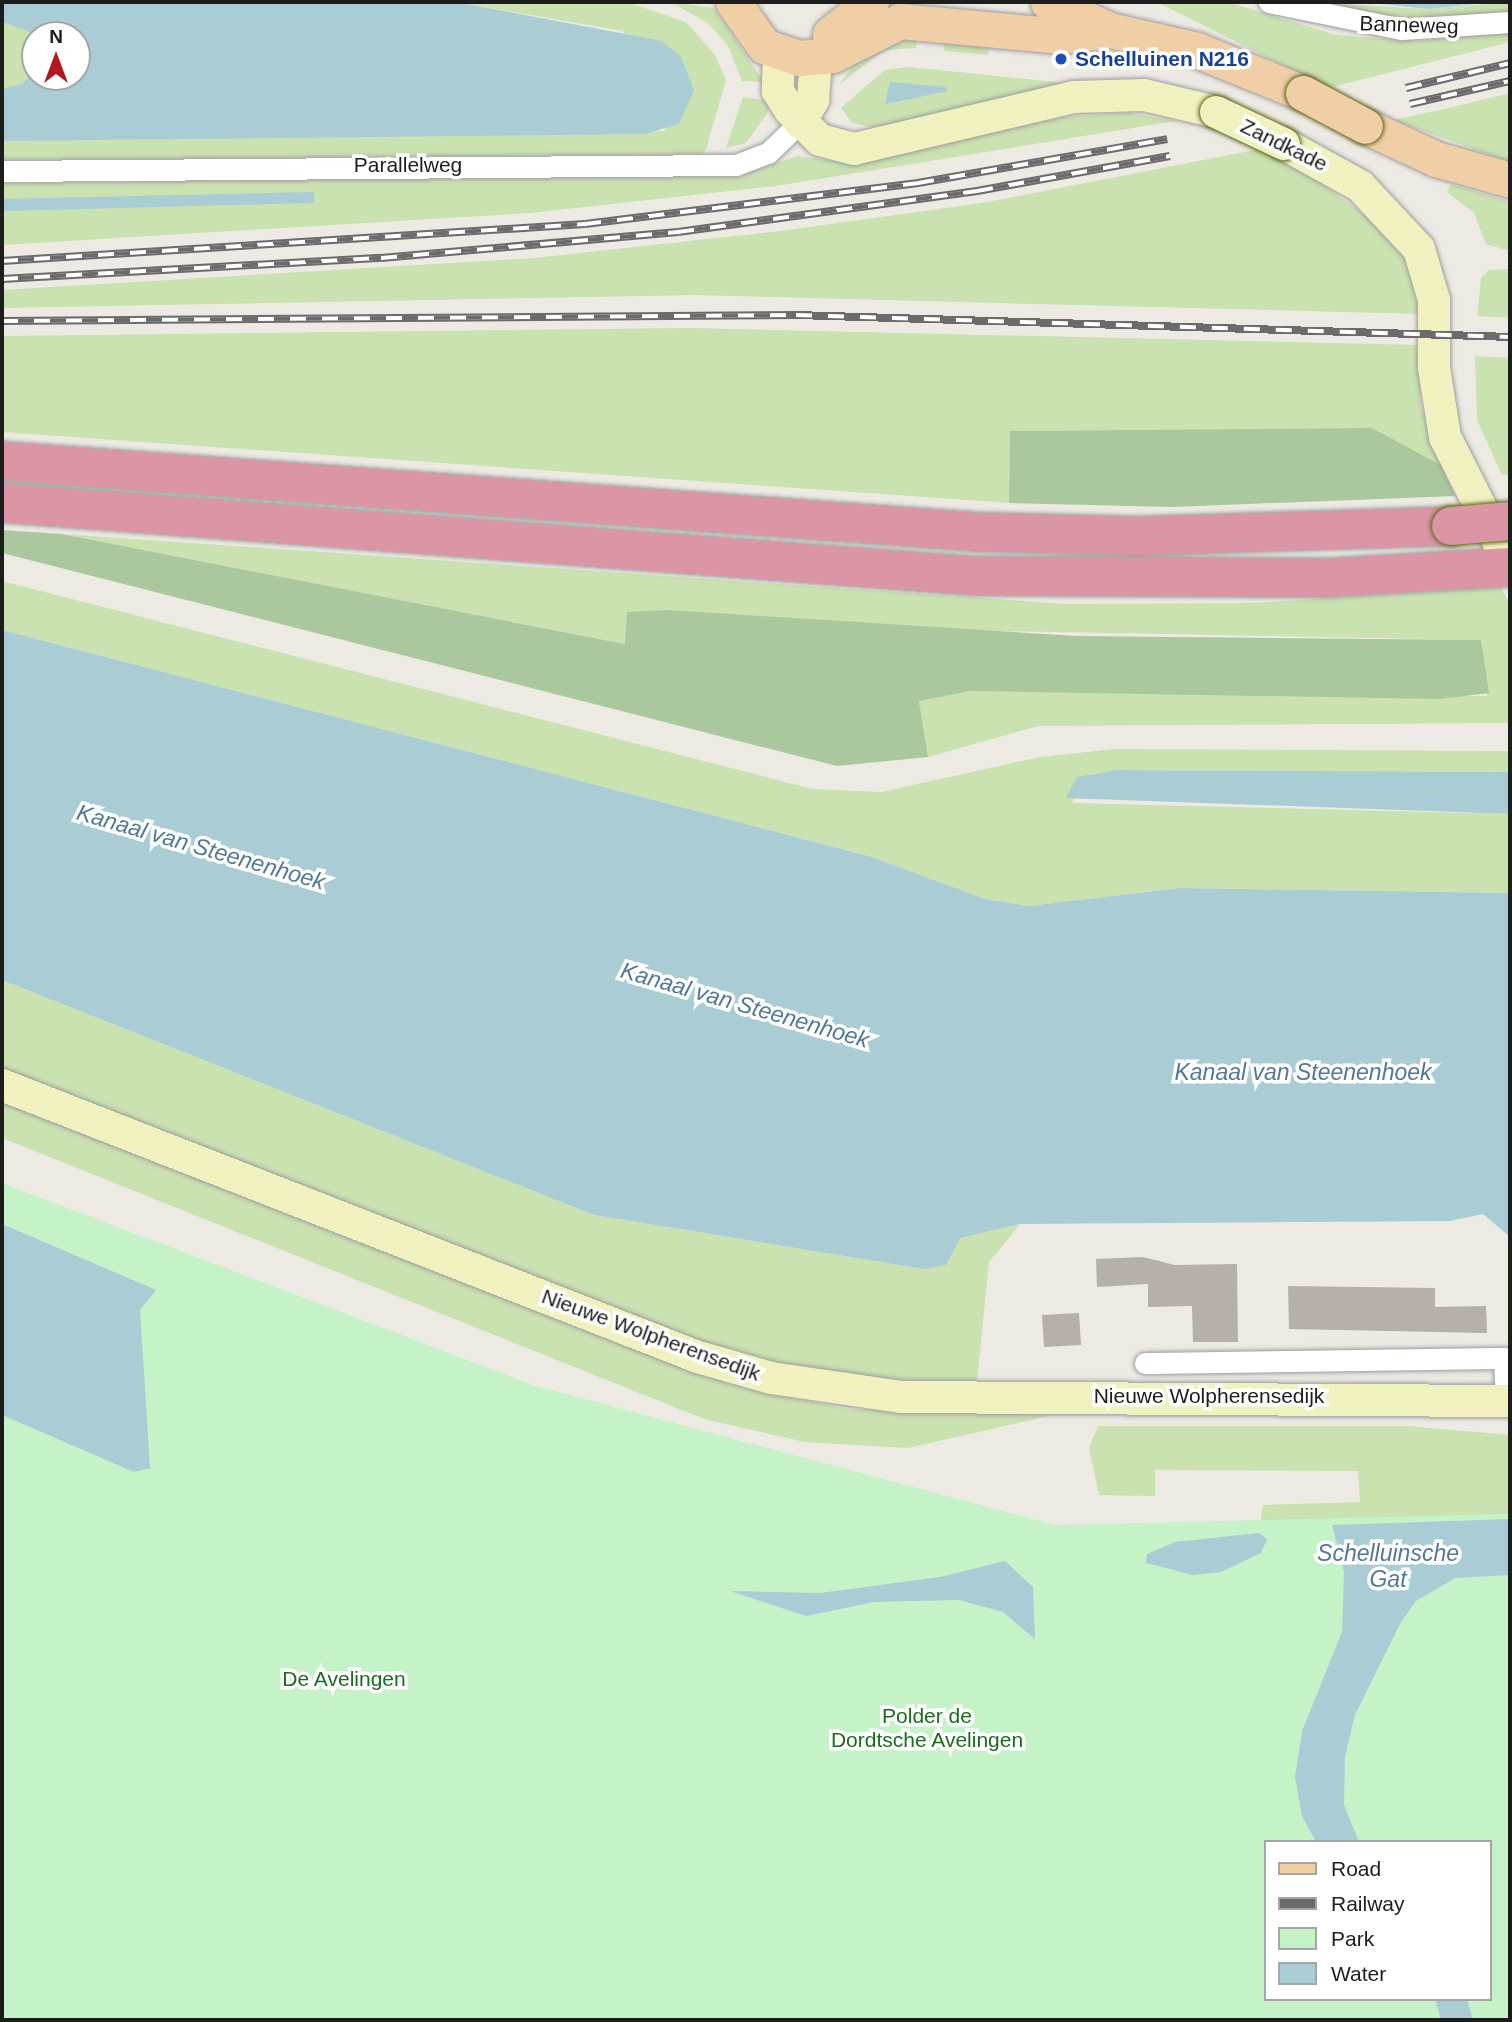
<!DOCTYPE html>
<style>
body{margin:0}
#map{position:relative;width:1512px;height:2022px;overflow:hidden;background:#edeae4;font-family:Arial,sans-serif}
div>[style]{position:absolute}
.grass>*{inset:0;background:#cae1b0}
.forest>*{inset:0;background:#abc79e}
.park>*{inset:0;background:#c6f2c8}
.water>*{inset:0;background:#aacdd5}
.building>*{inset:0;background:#b6afaa}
.roads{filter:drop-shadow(0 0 2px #9e9e9e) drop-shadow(0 0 2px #9e9e9e)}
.street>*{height:21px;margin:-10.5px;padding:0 10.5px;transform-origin:10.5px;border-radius:10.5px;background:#fff}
.secondary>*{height:32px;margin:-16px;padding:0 16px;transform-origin:16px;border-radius:16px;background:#f0f1be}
.primary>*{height:35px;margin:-17.5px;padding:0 17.5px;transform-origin:17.5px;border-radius:17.5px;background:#f0cea6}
.highway>*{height:38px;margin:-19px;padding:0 19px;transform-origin:19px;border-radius:19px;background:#db95a4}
.rail>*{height:8px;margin-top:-4px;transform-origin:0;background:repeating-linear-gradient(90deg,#fff 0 16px,#6b6b6b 0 32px);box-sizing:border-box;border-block:2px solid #6b6b6b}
.bridges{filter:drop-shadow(0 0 2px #5f6612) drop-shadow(0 0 2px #5f6612)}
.secondary-bridge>*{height:32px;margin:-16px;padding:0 16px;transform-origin:16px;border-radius:16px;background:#f0f1be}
.primary-bridge>*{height:35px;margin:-17.5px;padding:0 17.5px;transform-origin:17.5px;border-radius:17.5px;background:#f0cea6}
.highway-bridge>*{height:38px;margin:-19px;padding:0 19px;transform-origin:19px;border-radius:19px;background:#db95a4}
.dots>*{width:19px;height:19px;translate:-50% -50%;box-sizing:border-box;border:4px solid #fff;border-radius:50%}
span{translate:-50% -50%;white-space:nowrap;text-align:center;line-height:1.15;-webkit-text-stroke:7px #fff;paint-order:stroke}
.street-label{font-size:21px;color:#1d1d1d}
.transit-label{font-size:21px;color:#164399;font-weight:700}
.left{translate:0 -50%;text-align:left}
.park-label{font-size:21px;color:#196d1d}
.water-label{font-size:23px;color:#537899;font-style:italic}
.frame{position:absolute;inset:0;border:4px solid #1d1d1d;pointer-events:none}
.legend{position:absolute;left:1264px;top:1840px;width:228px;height:161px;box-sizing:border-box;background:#fff;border:2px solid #a5a5a5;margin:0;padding:9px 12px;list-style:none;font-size:21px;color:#1d1d1d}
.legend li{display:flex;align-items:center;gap:14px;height:35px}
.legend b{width:35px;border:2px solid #a5a5a5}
.north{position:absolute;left:21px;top:21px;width:70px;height:70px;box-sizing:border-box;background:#fff;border:2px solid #a5a5a5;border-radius:50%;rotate:0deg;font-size:19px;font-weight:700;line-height:28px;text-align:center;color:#1d1d1d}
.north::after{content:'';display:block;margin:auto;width:24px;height:32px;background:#b1191e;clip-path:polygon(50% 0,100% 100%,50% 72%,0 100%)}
</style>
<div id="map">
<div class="grass">
<i style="clip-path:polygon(457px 2px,627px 2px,686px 22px,715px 55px,726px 80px,706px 149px,702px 154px,2px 161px,2px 141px,666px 131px,623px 31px)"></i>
<i style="clip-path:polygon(671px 2px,714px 8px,764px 82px,742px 81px,728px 46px,709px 24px)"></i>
<i style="clip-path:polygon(1157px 2px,1227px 2px,1336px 35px,1420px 41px,1510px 29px,1510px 42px,1328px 88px)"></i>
<i style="clip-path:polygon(1310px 2px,1428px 9px,1510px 2px,1510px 12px,1402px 19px)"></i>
<i style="clip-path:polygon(2px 22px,32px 33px,35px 41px,35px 69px,22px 84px,3px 89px)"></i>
<i style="clip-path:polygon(943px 33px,989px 45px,988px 55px,944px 51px)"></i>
<i style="clip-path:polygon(896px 35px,918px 36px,916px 48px,884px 50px,839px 85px,855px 63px)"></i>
<i style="clip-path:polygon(909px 67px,1073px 84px,877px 128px,852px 123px,841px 108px,885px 70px)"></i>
<i style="clip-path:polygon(1510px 93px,1510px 162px,1393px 120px,1449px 108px)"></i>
<i style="clip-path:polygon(743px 97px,768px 101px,768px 112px,746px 143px,726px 148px)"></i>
<i style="clip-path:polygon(1129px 113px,1176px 121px,776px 186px,530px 213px,2px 245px,2px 183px,743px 174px,797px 156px,850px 163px,1064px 117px)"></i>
<i style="clip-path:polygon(1260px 149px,1305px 171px,1385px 230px,1411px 268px,1421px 314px,694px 295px,2px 308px,2px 290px,535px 258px,780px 231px,982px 203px)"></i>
<i style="clip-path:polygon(1451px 184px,1510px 202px,1510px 251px,1486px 244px,1474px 213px,1447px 192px)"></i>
<i style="clip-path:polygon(1510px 269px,1510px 318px,1477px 316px,1481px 278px,1489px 270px)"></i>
<i style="clip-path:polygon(691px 328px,1419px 345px,1421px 406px,1441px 465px,1372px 428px,1010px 431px,1009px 503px,2px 432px,2px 336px)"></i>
<i style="clip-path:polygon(1475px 356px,1510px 358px,1510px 475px,1502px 475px,1477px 420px)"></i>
<i style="clip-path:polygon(62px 534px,1067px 604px,1253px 603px,1501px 587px,1510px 605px,1510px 723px,1038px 726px,928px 757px,919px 701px,970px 691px,1487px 696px,1481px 640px,952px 630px,626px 644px)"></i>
<i style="clip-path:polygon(2px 581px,813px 789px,881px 792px,1040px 757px,1114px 749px,1510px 751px,1510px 772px,1115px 770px,1089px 774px,1072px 803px,1510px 814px,1510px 893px,1180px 888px,1028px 906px,985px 899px,872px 857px,2px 630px)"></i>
<i style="clip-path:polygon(2px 980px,594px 1215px,924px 1269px,959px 1238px,1020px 1224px,989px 1262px,977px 1381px,850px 1379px,708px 1349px,2px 1071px)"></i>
<i style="clip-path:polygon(2px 1100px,739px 1387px,848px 1409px,1053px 1415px,908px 1448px,805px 1442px,704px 1419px,2px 1138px)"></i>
<i style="clip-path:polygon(1098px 1426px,1408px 1426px,1510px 1435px,1510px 1519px,1259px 1533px,1263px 1505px,1360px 1502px,1358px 1471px,1155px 1470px,1155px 1496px,1099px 1495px,1089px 1447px)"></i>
</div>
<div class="forest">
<i style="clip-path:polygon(1372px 428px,1441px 465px,1455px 496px,1172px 507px,1009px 503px,1010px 431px)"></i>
<i style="clip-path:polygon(2px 530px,62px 534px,625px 644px,627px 612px,667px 610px,1076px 636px,1481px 640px,1489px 693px,1440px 699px,970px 691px,919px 701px,928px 757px,837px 766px,2px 553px)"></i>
</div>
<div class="park">
<i style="clip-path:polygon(evenodd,2px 1183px,533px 1385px,1055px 1525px,1510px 1514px,1510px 2020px,2px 2020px,2px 1183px,1265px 1842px,1489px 1842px,1489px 1999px,1265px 1999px,1265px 1842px)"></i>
</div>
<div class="water">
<i style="clip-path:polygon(2px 2px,457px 2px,662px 41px,681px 57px,694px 90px,679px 124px,645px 134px,2px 141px,2px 89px,22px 84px,35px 69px,35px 77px,77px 77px,77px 35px,35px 35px,35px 41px,32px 33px,2px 22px)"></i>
<i style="clip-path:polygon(1362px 2px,1495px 2px,1428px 9px)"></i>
<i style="clip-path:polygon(890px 82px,946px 87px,948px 91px,885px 104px)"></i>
<i style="clip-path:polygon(314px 192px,314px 203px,2px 211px,2px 199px)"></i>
<i style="clip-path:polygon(2px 630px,872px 857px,985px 899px,1028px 906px,1180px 888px,1510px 893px,1510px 1237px,1483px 1214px,1450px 1221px,1020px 1224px,960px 1238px,946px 1265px,924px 1269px,594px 1215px,2px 980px)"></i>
<i style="clip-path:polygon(1115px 770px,1510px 772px,1510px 814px,1066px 798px,1077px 777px)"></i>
<i style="clip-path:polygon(2px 1224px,156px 1290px,140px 1310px,150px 1468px,134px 1472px,2px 1415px)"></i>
<i style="clip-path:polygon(1510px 1519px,1510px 1575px,1455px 1578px,1416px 1601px,1401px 1622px,1355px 1715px,1345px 1756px,1344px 1805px,1359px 1842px,1316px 1842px,1302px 1816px,1295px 1777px,1302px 1731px,1342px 1632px,1344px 1572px,1332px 1525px)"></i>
<i style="clip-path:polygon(1259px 1533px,1267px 1539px,1261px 1553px,1221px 1572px,1193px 1575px,1146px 1563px,1147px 1554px,1175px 1542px)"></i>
<i style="clip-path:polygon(1005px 1561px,1033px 1587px,1035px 1639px,1003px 1612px,959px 1600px,874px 1602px,806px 1616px,730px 1591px,820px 1593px,940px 1577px)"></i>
<i style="clip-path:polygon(1435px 1999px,1467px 1999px,1473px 2020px,1441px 2020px)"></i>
</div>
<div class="building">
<i style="clip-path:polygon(1143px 1257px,1175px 1265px,1237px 1264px,1238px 1342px,1193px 1342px,1192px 1306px,1148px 1307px,1148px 1284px,1097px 1287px,1096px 1259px)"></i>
<i style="clip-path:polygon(1288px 1286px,1435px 1288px,1435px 1307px,1486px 1306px,1487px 1333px,1289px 1329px)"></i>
<i style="clip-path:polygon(1079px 1313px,1081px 1345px,1044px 1347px,1042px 1315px)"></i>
</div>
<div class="roads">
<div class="street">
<i style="left:1269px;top:2px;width:136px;rotate:11.5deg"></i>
<i style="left:1402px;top:29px;width:108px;rotate:-3.7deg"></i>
<i style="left:2px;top:171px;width:734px;rotate:-0.47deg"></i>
<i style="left:736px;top:165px;width:34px;rotate:-21deg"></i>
<i style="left:768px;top:153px;width:45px;rotate:-44.1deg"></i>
<i style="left:1145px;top:1363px;width:359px;rotate:-0.8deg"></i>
<i style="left:1504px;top:1358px;width:43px;rotate:87.3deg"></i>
</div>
<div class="secondary">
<i style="left:779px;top:54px;width:37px;rotate:92deg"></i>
<i style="left:778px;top:91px;width:22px;rotate:58deg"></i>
<i style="left:790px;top:110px;width:42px;rotate:45deg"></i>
<i style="left:820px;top:140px;width:35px;rotate:15deg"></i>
<i style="left:854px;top:149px;width:226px;rotate:-13.3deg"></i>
<i style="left:1074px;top:97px;width:70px;rotate:-1.6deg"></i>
<i style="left:1144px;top:95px;width:74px;rotate:13.3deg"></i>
<i style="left:800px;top:122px;width:26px;rotate:-59deg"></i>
<i style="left:813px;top:100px;width:42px;rotate:-85.9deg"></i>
<i style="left:1284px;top:144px;width:87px;rotate:28.9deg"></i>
<i style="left:1360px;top:186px;width:86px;rotate:46.9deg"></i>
<i style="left:1419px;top:249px;width:53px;rotate:73.6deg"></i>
<i style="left:1434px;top:300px;width:68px;rotate:90deg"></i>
<i style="left:1434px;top:368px;width:70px;rotate:80.9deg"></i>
<i style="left:1445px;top:437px;width:144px;rotate:63.1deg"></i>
<i style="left:2px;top:1085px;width:747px;rotate:21.35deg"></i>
<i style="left:698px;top:1357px;width:76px;rotate:16deg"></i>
<i style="left:771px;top:1378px;width:131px;rotate:8.3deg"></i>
<i style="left:901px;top:1397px;width:609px;rotate:0.38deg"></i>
</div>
<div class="primary">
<i style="left:733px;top:2px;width:54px;rotate:54.8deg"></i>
<i style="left:764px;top:46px;width:36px;rotate:19deg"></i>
<i style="left:798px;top:58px;width:35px;rotate:-5deg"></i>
<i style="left:833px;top:55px;width:75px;rotate:-26.9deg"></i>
<i style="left:900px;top:21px;width:162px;rotate:5.3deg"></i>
<i style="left:1061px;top:36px;width:49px;rotate:-7deg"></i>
<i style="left:1048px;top:2px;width:68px;rotate:24.3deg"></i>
<i style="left:1110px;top:30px;width:89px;rotate:12.9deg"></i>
<i style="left:1197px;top:50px;width:114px;rotate:22.1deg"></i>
<i style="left:830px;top:34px;width:52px;rotate:-38deg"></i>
<i style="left:1365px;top:126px;width:78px;rotate:24.9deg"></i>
<i style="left:1436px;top:159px;width:77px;rotate:15.8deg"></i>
</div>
<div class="highway">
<i style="left:2px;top:461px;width:979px;rotate:4.16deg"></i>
<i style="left:978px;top:532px;width:160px;rotate:1.4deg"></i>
<i style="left:1138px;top:536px;width:313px;rotate:-1.8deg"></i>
<i style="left:2px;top:503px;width:977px;rotate:4.29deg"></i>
<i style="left:976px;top:576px;width:350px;rotate:0.3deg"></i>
<i style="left:1326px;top:578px;width:184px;rotate:-3.4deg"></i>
</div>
</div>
<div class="rail">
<i style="left:1406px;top:88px;width:107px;rotate:-13.5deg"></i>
<i style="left:1410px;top:104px;width:103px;rotate:-13deg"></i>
<i style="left:2px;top:261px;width:584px;rotate:-3.63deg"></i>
<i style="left:585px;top:224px;width:336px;rotate:-7deg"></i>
<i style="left:918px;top:183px;width:253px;rotate:-10deg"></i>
<i style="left:2px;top:279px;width:380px;rotate:-3.2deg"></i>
<i style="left:381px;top:258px;width:298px;rotate:-5deg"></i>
<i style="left:678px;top:232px;width:302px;rotate:-7.8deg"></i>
<i style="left:977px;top:191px;width:196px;rotate:-10.3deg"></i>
<i style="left:2px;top:321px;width:794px;rotate:-0.43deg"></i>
<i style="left:796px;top:315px;width:714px;rotate:1.76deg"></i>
</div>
<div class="bridges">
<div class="secondary-bridge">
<i style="left:1216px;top:112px;width:75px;rotate:25.2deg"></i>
</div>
<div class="primary-bridge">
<i style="left:1303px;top:93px;width:70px;rotate:28deg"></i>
</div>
<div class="highway-bridge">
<i style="left:1451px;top:526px;width:59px;rotate:-4.8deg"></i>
</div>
</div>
<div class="dots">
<i style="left:1061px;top:59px;background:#1a4fb4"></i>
</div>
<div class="street-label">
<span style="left:1409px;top:25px;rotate:2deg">Banneweg</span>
<span style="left:1284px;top:145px;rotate:26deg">Zandkade</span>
<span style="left:408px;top:165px">Parallelweg</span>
<span style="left:651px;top:1335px;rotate:20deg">Nieuwe Wolpherensedijk</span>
<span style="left:1209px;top:1396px">Nieuwe Wolpherensedijk</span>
</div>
<div class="transit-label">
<span class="left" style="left:1075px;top:59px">Schelluinen N216</span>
</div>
<div class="park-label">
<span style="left:344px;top:1679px">De Avelingen</span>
<span style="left:927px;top:1728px">Polder de<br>Dordtsche Avelingen</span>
</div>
<div class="water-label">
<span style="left:201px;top:847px;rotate:16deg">Kanaal van Steenenhoek</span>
<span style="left:745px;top:1005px;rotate:16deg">Kanaal van Steenenhoek</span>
<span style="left:1303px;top:1072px">Kanaal van Steenenhoek</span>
<span style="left:1388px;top:1566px">Schelluinsche<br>Gat</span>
</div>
<div class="frame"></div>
<ul class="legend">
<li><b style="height:9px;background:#f0cea6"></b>Road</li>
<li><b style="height:9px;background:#6b6b6b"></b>Railway</li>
<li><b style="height:19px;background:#c6f2c8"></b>Park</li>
<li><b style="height:19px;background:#aacdd5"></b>Water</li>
</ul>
<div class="north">N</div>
</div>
